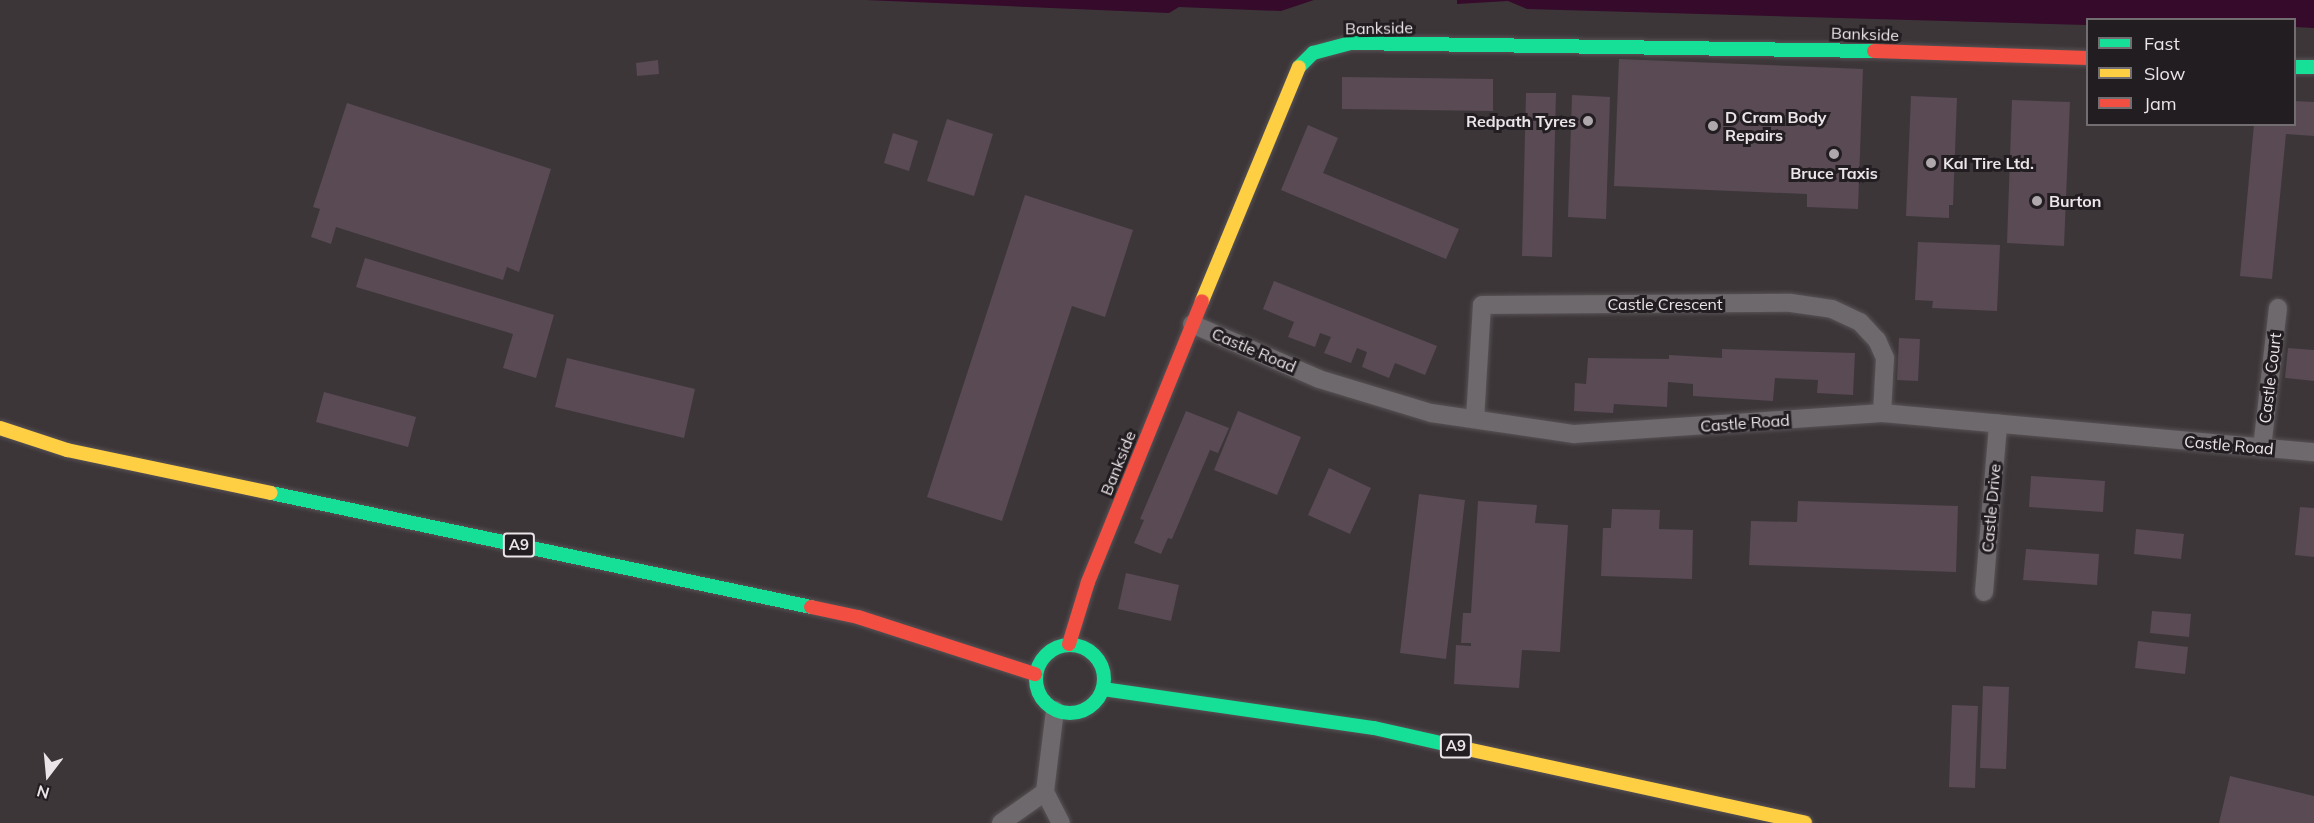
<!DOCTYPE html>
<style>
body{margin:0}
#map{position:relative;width:2314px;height:823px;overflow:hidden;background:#3c3639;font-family:Mulish,sans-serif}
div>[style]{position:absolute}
.water>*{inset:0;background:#360a2a}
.building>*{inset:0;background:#594a54}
.roads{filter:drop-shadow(0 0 2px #585255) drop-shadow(0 0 2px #585255)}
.street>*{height:18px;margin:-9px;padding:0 9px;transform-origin:9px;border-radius:9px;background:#6d696c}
.fast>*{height:14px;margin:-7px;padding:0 7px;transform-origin:7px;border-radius:7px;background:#16e098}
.fast>.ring{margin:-7px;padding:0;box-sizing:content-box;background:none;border:14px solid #16e098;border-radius:50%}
.slow>*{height:14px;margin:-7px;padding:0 7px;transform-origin:7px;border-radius:7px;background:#ffcf43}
.jam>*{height:14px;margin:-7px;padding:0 7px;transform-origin:7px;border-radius:7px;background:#f24e42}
.dots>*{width:16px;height:16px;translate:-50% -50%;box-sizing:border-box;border:3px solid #221d20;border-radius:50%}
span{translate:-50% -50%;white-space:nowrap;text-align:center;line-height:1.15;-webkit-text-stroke:6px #221d20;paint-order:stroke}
.shield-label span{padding:2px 4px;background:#221d20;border:2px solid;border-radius:4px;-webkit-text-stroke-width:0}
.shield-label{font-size:15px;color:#ebe4e8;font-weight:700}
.street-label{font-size:16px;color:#ebe4e8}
.poi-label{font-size:16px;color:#ebe4e8;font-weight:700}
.left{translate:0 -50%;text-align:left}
.right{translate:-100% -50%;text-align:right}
.legend{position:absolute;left:2086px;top:18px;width:210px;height:108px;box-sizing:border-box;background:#221d20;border:2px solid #726d70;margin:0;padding:8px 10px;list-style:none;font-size:18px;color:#ebe4e8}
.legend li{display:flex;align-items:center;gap:12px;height:30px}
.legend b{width:30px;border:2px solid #726d70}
.north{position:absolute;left:18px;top:745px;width:60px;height:60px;-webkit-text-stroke:4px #221d20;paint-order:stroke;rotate:196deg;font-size:16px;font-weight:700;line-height:24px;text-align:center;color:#ebe4e8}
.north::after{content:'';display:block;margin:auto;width:21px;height:27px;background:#ebe4e8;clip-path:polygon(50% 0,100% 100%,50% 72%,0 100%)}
</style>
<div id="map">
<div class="water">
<i style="clip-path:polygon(866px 0,1314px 0,1281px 11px,1179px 7px,1169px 13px)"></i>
<i style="clip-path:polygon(1457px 0,2314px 0,2314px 28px,2295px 27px,2294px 20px,2088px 20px,2087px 25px,1527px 9px,1508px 1px,1457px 4px)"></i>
</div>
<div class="building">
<i style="clip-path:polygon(1619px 59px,1863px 69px,1858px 209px,1807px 207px,1807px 194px,1614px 186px)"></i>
<i style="clip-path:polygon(658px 60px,659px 74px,637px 76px,636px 63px)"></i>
<i style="clip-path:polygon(1342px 77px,1493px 79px,1493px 111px,1342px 109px)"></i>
<i style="clip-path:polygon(1526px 93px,1556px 93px,1552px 257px,1522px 256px)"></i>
<i style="clip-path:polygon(1572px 95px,1610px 97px,1606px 219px,1568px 217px)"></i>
<i style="clip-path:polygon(1911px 96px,1957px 98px,1953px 205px,1949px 205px,1949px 218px,1906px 216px)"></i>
<i style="clip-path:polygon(2012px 100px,2070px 102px,2064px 246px,2007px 243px)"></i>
<i style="clip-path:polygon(2294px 101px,2314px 102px,2314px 136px,2286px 134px,2272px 279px,2240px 276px,2254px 124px,2294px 124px)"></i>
<i style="clip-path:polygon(347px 103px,551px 169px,519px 272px,507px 267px,503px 280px,336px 227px,331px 244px,311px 237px,320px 209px,313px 207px)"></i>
<i style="clip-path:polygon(947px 119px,993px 134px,974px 196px,927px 181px)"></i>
<i style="clip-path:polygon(1308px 125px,1338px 138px,1323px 173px,1459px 229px,1446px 259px,1281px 190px)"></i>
<i style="clip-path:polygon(893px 133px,918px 141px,909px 171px,884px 163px)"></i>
<i style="clip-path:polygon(1025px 195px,1133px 230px,1105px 317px,1072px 306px,1002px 521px,927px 497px)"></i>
<i style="clip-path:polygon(1918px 242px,2000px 245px,1997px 311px,1932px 308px,1933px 301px,1915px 300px)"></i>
<i style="clip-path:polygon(365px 258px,554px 315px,536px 378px,503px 368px,513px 334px,356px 287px)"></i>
<i style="clip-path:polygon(1274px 281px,1437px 346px,1425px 375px,1395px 363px,1389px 378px,1362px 367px,1367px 352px,1357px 348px,1351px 363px,1324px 353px,1331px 337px,1320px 333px,1315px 347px,1288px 337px,1294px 322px,1263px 309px)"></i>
<i style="clip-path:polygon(1899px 338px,1920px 339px,1918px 381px,1897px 380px)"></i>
<i style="clip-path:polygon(2288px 348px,2314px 350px,2314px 381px,2285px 378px)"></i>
<i style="clip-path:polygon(1722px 349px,1855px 353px,1853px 395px,1817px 393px,1818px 380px,1775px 378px,1773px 401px,1693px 396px,1693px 384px,1668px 382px,1667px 407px,1614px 404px,1613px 413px,1574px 411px,1575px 383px,1586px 384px,1588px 358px,1669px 359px,1669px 355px,1722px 358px)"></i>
<i style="clip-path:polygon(567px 358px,695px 389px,684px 438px,555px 407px)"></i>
<i style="clip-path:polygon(324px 392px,416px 417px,408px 447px,316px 422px)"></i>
<i style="clip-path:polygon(1186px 411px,1229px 428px,1218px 453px,1210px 450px,1172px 539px,1168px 538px,1161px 554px,1134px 543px,1144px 520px,1140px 519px)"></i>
<i style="clip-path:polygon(1238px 411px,1301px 437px,1277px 495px,1214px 470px)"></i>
<i style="clip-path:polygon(1329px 468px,1371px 488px,1350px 534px,1308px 515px)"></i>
<i style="clip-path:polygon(2031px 476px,2105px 481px,2103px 512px,2029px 507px)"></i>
<i style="clip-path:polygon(1419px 494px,1465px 500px,1446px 659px,1400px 653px)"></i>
<i style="clip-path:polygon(1478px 501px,1537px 505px,1535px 523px,1568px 525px,1560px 652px,1522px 650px,1519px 688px,1454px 684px,1456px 645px,1471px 646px,1471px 643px,1461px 643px,1463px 613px,1471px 613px)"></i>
<i style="clip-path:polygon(1798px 501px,1958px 506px,1956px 572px,1749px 565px,1751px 521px,1797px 522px)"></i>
<i style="clip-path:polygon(2300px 507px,2314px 508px,2314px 557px,2295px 555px)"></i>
<i style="clip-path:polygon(1612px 509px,1660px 510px,1659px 529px,1693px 530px,1692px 579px,1601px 576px,1603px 528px,1611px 528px)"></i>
<i style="clip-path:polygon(2136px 529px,2184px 534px,2181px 559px,2134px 554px)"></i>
<i style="clip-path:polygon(2026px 549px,2099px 554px,2097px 585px,2023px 580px)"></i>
<i style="clip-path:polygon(1126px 573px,1179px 585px,1171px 621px,1118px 609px)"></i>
<i style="clip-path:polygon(2152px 611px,2191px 614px,2189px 637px,2150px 633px)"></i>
<i style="clip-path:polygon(2138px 641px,2188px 647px,2185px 674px,2135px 668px)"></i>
<i style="clip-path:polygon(1983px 686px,2009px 687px,2006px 769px,1980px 768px)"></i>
<i style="clip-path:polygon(1952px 705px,1978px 706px,1975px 788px,1949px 787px)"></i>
<i style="clip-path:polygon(2230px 776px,2314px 796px,2314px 823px,2219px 823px)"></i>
</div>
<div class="roads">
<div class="street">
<i style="left:1192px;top:324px;width:138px;rotate:23.4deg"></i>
<i style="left:1319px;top:379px;width:117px;rotate:16.9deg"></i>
<i style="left:1431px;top:413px;width:145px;rotate:8.4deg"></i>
<i style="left:1574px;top:434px;width:309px;rotate:-3.9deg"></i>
<i style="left:1882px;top:413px;width:434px;rotate:5.2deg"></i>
<i style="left:1475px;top:419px;width:114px;rotate:-86.5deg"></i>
<i style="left:1482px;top:305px;width:309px;rotate:-0.4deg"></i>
<i style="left:1791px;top:303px;width:41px;rotate:8.3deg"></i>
<i style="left:1832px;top:309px;width:31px;rotate:25deg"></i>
<i style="left:1860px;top:322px;width:25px;rotate:47deg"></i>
<i style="left:1877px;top:340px;width:20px;rotate:66deg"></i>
<i style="left:1885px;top:358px;width:55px;rotate:93.1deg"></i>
<i style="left:2262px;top:448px;width:141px;rotate:-83.5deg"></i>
<i style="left:1984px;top:592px;width:169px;rotate:-85.2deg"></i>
<i style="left:1055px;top:710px;width:83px;rotate:97deg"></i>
<i style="left:1045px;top:792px;width:35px;rotate:63deg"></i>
<i style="left:1001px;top:823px;width:54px;rotate:-35.2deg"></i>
</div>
<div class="fast">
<i style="left:1299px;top:67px;width:20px;rotate:-45deg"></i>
<i style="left:1313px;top:53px;width:39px;rotate:-15deg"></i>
<i style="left:1351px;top:43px;width:523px;rotate:0.88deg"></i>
<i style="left:2294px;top:67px;width:20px"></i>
<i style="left:271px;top:493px;width:552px;rotate:11.92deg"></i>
<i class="ring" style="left:1036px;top:645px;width:54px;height:54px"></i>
<i style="left:1103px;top:689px;width:274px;rotate:8.2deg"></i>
<i style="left:1374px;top:728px;width:95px;rotate:12.7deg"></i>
</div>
<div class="slow">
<i style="left:1202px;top:301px;width:253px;rotate:-67.5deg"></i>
<i style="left:0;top:428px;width:71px;rotate:18.2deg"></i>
<i style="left:67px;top:450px;width:208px;rotate:11.9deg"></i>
<i style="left:1467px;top:749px;width:346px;rotate:12.3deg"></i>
</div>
<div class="jam">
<i style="left:1874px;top:51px;width:214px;rotate:1.9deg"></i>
<i style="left:811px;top:607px;width:48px;rotate:12deg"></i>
<i style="left:858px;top:617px;width:186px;rotate:17.9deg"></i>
<i style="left:1069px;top:644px;width:65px;rotate:-73deg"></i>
<i style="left:1088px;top:582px;width:303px;rotate:-67.9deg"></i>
</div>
</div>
<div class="dots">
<i style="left:1588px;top:121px;background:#aea7ab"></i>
<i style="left:1713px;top:126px;background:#aea7ab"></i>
<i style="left:1834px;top:154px;background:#aea7ab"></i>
<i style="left:1931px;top:163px;background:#aea7ab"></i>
<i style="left:2037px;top:201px;background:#aea7ab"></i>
</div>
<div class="shield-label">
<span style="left:519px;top:545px">A9</span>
<span style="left:1456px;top:746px">A9</span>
</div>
<div class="street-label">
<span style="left:1379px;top:28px;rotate:-1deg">Bankside</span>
<span style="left:1865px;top:34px;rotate:2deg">Bankside</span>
<span style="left:1665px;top:304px">Castle Crescent</span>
<span style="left:1254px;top:350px;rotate:23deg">Castle Road</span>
<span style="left:2270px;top:378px;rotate:-83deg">Castle Court</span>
<span style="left:1745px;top:423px;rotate:-4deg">Castle Road</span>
<span style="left:2229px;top:445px;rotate:5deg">Castle Road</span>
<span style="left:1118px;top:463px;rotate:-68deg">Bankside</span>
<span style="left:1991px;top:508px;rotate:-85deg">Castle Drive</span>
</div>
<div class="poi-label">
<span class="left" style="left:1725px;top:126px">D Cram Body<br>Repairs</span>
<span class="right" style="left:1576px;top:121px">Redpath Tyres</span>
<span class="left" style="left:1943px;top:163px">Kal Tire Ltd.</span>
<span style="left:1834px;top:173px">Bruce Taxis</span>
<span class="left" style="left:2049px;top:201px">Burton</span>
</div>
<ul class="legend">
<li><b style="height:8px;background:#16e098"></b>Fast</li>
<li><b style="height:8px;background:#ffcf43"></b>Slow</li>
<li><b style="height:8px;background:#f24e42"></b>Jam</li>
</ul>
<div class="north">N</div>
</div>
